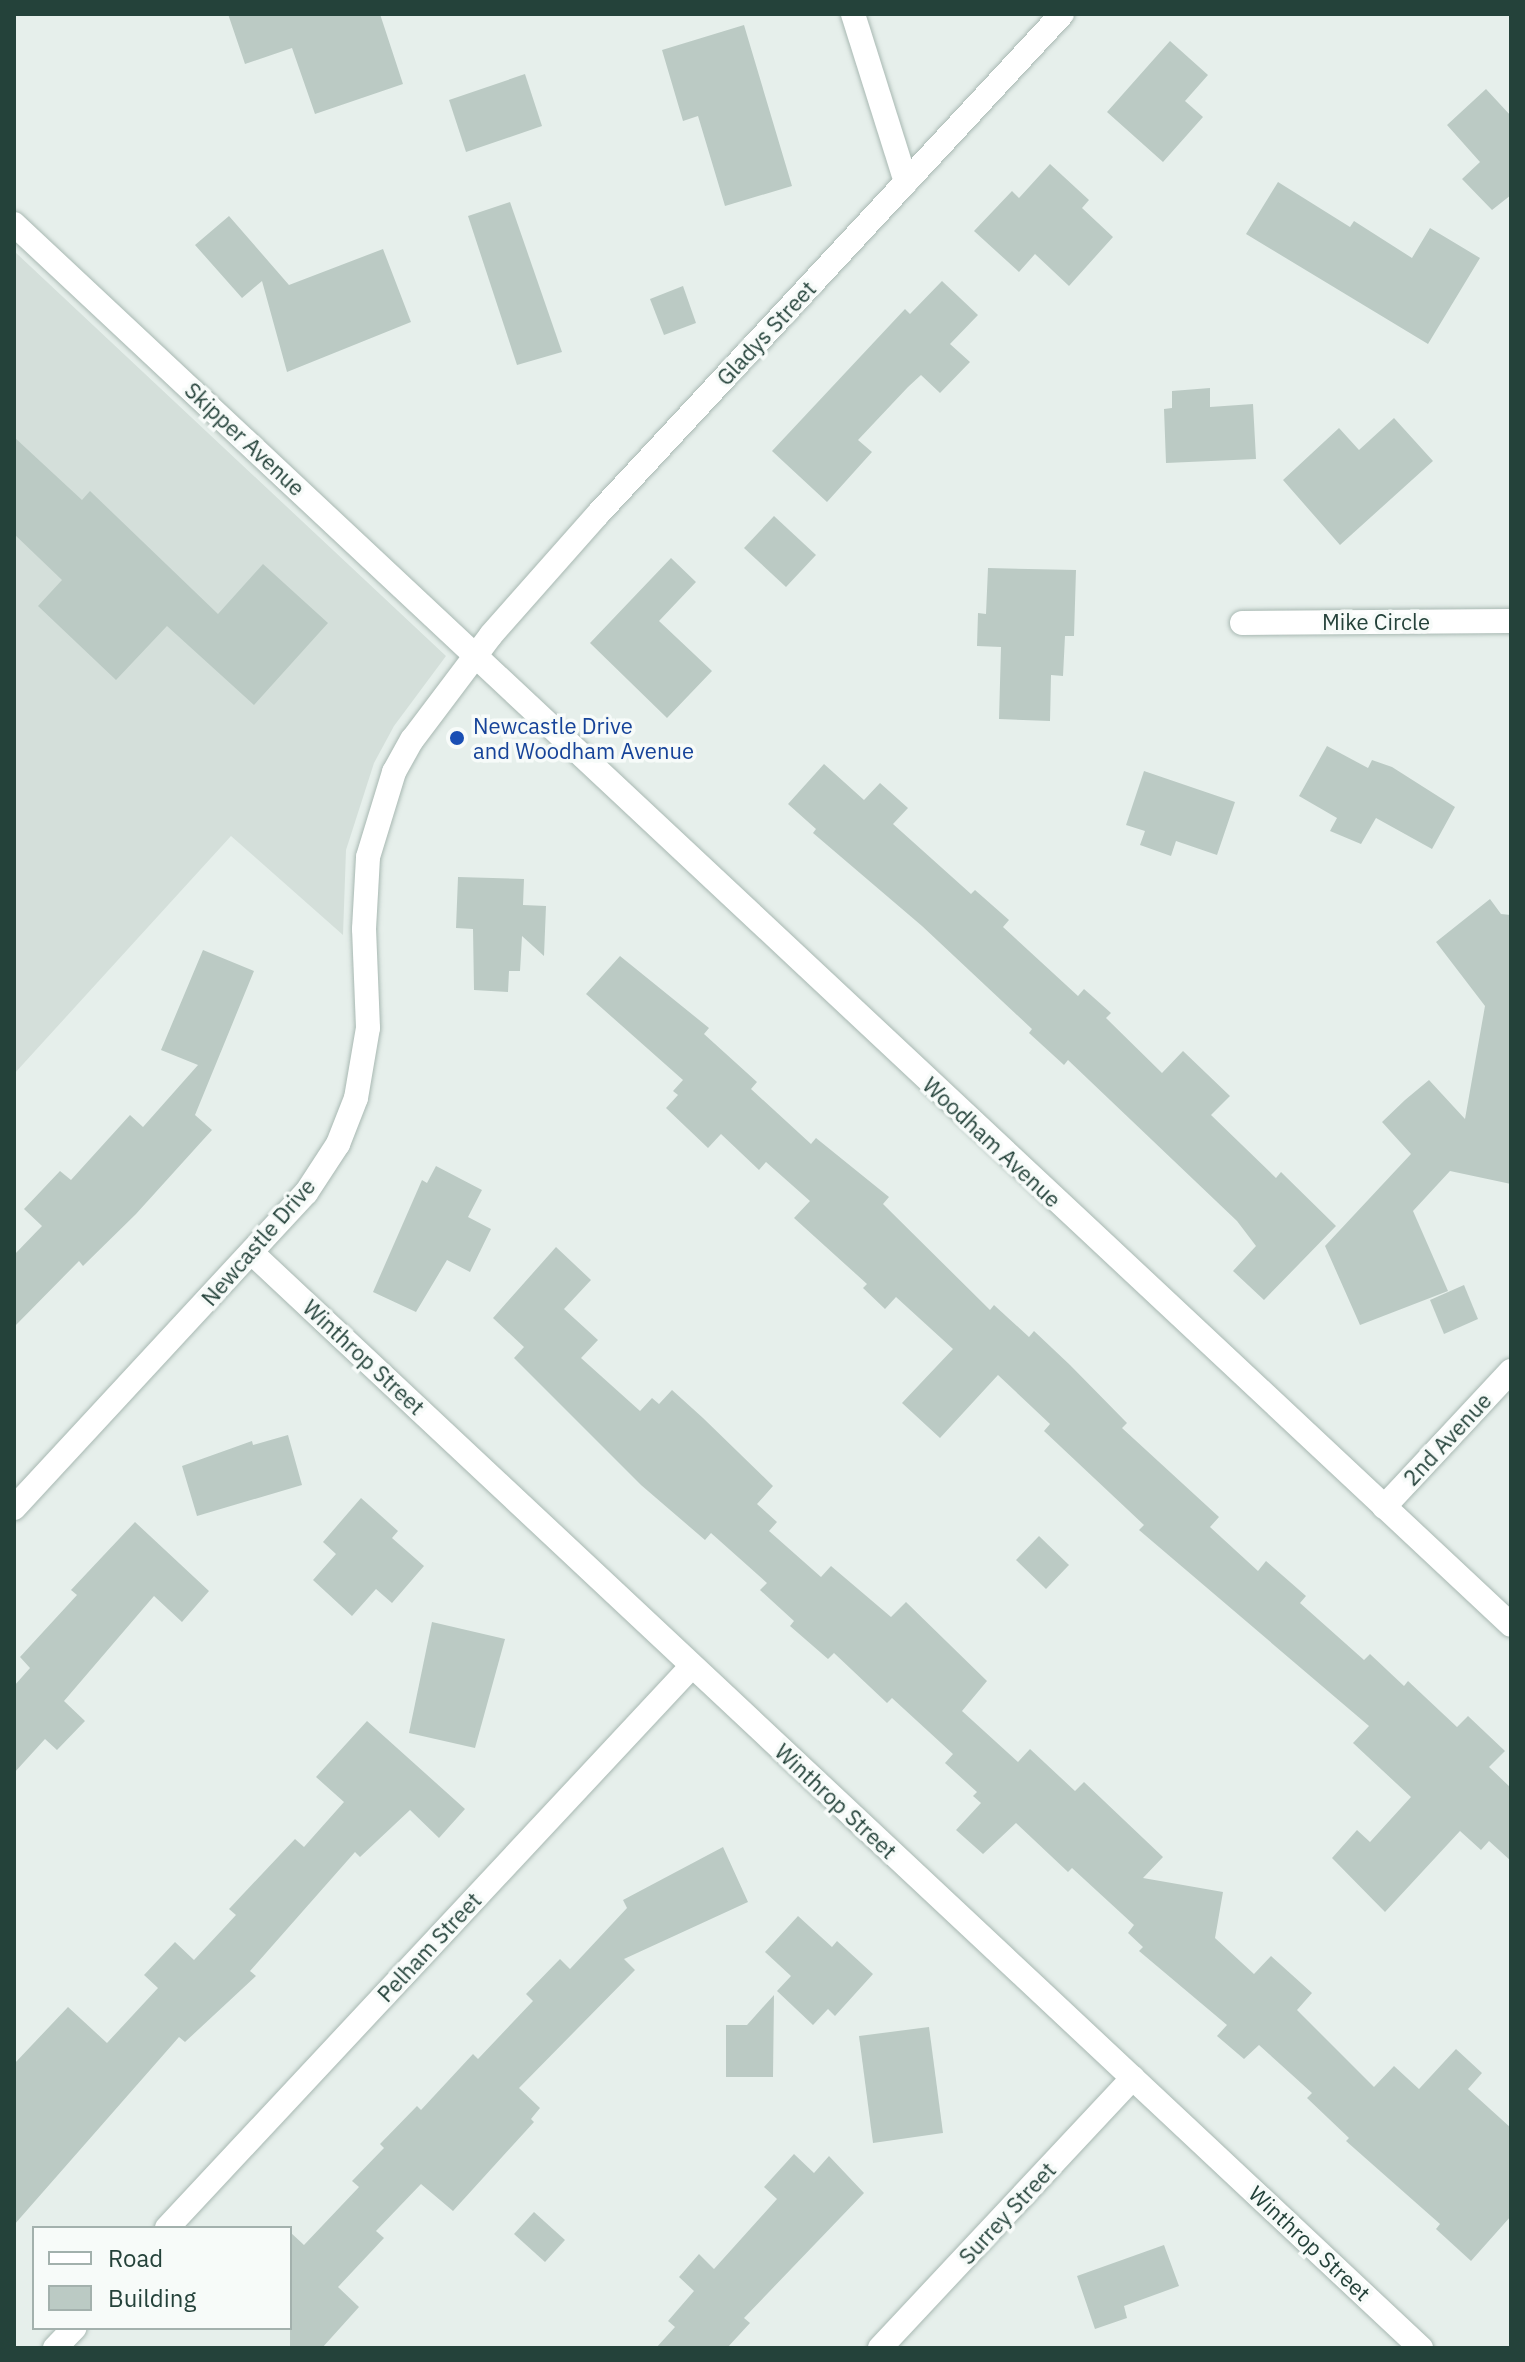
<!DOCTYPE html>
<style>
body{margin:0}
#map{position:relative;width:1525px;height:2362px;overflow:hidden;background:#e6efeb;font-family:"IBM Plex Sans",sans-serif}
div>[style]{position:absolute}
.built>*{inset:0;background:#d4dfda}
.building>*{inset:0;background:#bbcac4}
.roads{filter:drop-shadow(0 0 2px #a8b8b2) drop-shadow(0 0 2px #a8b8b2)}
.minor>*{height:24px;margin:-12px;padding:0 12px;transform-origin:12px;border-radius:12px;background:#fff}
.dots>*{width:22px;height:22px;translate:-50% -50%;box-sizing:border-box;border:4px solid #f7fbf9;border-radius:50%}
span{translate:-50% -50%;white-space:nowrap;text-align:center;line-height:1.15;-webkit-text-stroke:7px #f7fbf9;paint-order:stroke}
.street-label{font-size:22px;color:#24423a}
.transit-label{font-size:22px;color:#164399}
.left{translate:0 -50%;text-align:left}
.frame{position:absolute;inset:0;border:16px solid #24423a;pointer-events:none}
.legend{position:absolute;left:32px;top:2226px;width:260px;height:104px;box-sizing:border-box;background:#f7fbf9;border:2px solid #a3b1ad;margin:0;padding:10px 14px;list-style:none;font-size:24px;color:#24423a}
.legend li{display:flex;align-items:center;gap:16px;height:40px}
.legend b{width:40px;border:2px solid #a3b1ad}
</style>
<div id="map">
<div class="built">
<i style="clip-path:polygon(14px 251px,446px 656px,394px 726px,374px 763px,346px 850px,343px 935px,231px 836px,14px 1074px)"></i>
</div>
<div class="building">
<i style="clip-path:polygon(228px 14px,380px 14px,403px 84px,315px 114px,292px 48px,245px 64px)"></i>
<i style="clip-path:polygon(744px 25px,792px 186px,725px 206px,698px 116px,683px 121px,662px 50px)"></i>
<i style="clip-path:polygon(1170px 41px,1208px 75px,1185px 101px,1203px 117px,1163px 162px,1107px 112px)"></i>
<i style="clip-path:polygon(525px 74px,542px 126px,466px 152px,449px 100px)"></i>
<i style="clip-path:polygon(1486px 89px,1511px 116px,1511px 195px,1492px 210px,1462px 179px,1480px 162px,1447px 125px)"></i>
<i style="clip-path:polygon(1050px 164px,1089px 200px,1082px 208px,1113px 237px,1069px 286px,1035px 254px,1019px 272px,974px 231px,1012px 191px,1019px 198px)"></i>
<i style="clip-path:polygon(1278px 182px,1350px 227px,1354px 221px,1412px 258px,1430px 228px,1480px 258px,1428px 344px,1246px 234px)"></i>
<i style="clip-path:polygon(510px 202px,562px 352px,517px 365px,468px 216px)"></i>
<i style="clip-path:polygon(229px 216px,289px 285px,383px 249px,411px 322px,287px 372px,262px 281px,242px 298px,195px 245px)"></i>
<i style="clip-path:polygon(942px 281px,978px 315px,950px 344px,970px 362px,940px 393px,921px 375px,908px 387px,858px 440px,872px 452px,827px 502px,772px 451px,905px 309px,910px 314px)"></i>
<i style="clip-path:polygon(683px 286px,696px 323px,664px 335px,650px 299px)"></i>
<i style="clip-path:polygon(1210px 388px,1210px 407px,1253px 404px,1256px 459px,1166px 463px,1164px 409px,1172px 408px,1172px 391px)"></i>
<i style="clip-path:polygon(1394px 418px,1433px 461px,1340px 545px,1283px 480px,1339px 428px,1359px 450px)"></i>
<i style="clip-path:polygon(14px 437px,82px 500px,90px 491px,218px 614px,263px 564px,328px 623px,254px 705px,167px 626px,116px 680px,38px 606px,62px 580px,14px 534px)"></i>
<i style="clip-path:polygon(774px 516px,816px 555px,786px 587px,744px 548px)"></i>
<i style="clip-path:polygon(671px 558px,696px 582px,659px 621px,712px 671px,667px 718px,590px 643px)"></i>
<i style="clip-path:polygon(988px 568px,1076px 570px,1074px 636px,1065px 636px,1063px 676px,1051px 675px,1050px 721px,999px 719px,1001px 647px,977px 646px,978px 613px,986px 614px)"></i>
<i style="clip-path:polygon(1327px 746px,1368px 768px,1372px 760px,1392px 767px,1455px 807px,1432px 849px,1376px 818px,1361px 844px,1330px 831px,1337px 818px,1299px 796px)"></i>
<i style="clip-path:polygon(824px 764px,864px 800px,880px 783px,908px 808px,893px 824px,971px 894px,975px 890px,1009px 920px,1003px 927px,1078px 996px,1084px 989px,1111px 1013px,1106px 1018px,1162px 1073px,1183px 1051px,1230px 1096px,1211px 1115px,1276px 1178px,1281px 1172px,1336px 1226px,1264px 1300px,1233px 1271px,1256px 1246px,1237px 1221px,1068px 1060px,1064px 1065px,1029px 1033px,1032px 1029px,922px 926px,813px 833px,816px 829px,788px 804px)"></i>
<i style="clip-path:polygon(1144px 771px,1235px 802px,1217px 855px,1176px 841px,1171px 856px,1140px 845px,1145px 831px,1126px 825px)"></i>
<i style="clip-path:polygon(458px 877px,524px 879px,523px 905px,546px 906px,544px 956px,522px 936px,520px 971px,509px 971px,508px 992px,474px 990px,473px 929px,456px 928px)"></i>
<i style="clip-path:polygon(1490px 899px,1501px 914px,1511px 915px,1511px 1184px,1450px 1171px,1413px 1211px,1448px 1291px,1360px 1325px,1325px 1246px,1411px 1154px,1382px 1122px,1405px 1100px,1429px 1080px,1465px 1119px,1485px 1006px,1436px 942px)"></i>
<i style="clip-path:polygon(203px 950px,254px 971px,195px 1115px,212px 1130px,136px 1214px,83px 1266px,79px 1261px,14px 1327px,14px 1255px,42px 1226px,24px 1209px,60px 1171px,71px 1180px,130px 1115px,143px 1127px,198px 1065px,161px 1050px)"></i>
<i style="clip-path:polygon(620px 956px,709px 1028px,704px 1034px,757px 1082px,751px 1089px,811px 1144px,816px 1138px,889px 1197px,883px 1204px,990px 1310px,994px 1305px,1029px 1337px,1034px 1331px,1070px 1365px,1127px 1423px,1122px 1428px,1219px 1517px,1210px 1527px,1258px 1571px,1266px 1561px,1306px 1596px,1300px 1603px,1364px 1660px,1370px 1654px,1404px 1686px,1408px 1681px,1457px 1727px,1468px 1716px,1505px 1751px,1489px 1767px,1511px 1788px,1511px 1861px,1489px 1841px,1481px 1850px,1460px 1831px,1385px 1912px,1332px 1858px,1357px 1830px,1370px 1842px,1411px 1797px,1353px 1743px,1369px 1726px,1139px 1530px,1144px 1525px,1044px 1431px,1050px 1424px,998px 1375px,940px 1438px,902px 1403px,953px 1349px,896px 1297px,885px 1309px,863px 1288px,867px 1284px,794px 1218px,810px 1201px,766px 1162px,759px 1170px,721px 1134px,708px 1148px,666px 1108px,678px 1095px,673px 1091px,683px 1080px,586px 994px)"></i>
<i style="clip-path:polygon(436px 1166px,482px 1190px,468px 1217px,491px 1229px,470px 1272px,447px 1260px,416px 1312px,373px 1292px,422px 1180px,427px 1183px)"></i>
<i style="clip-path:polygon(556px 1247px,591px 1280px,564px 1309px,598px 1340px,581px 1358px,640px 1411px,652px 1398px,659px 1404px,672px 1390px,703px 1418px,773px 1486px,757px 1504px,777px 1522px,769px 1531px,821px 1577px,831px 1566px,891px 1617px,906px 1602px,987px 1681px,962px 1711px,1018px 1762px,1030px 1749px,1075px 1791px,1084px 1782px,1163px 1857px,1143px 1878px,1223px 1892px,1215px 1938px,1254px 1974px,1271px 1956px,1312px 1993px,1297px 2010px,1374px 2087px,1394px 2066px,1419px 2089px,1456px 2049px,1482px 2073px,1468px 2089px,1511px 2128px,1511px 2216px,1471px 2261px,1436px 2229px,1440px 2224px,1346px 2141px,1349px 2138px,1307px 2098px,1312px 2093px,1259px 2045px,1244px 2059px,1217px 2036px,1227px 2025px,1139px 1951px,1143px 1947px,1128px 1933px,1134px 1925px,1072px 1868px,1068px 1872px,1016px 1823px,983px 1854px,956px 1830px,981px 1803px,973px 1796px,977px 1792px,945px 1763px,953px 1754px,892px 1698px,887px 1703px,834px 1653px,828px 1659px,790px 1626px,794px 1621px,760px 1590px,767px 1583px,711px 1533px,705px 1540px,641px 1485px,514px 1358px,524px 1347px,493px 1318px)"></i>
<i style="clip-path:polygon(1464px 1285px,1478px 1319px,1444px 1334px,1430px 1300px)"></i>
<i style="clip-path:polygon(288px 1435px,302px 1485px,197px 1516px,182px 1466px,252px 1441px,253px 1445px)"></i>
<i style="clip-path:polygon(361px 1498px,398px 1531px,392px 1538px,424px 1566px,392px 1603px,376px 1589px,352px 1616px,313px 1580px,336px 1554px,323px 1542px)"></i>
<i style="clip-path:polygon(135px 1522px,209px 1591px,182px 1622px,154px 1596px,64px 1701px,85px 1721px,57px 1750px,45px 1739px,14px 1773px,14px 1686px,30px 1668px,20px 1657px,77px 1595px,71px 1590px)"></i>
<i style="clip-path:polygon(1039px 1536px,1069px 1565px,1046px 1589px,1016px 1560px)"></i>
<i style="clip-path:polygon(432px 1622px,505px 1639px,475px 1748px,409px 1733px)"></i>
<i style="clip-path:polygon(367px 1721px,465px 1809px,439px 1838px,410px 1810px,360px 1857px,355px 1852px,250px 1971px,256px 1976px,185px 2042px,179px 2037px,14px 2225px,14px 2064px,68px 2007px,107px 2043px,158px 1988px,144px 1975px,175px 1942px,194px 1960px,236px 1915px,229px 1909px,295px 1839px,304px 1847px,344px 1802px,316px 1777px)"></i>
<i style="clip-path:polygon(723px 1847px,748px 1902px,624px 1959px,635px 1970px,519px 2088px,540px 2108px,531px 2119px,534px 2122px,453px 2211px,421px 2184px,376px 2231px,384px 2238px,338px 2287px,359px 2307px,322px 2348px,290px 2348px,290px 2232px,304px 2245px,359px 2187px,352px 2181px,384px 2148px,380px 2144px,417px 2106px,421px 2110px,473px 2054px,478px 2059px,533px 2001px,526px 1994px,560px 1959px,570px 1969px,627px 1908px,623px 1900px)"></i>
<i style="clip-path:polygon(798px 1916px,832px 1947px,837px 1941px,873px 1974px,835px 2016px,828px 2009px,813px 2025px,777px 1991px,791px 1976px,765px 1952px)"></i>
<i style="clip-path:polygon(774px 1995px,773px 2077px,726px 2077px,726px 2025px,747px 2025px)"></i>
<i style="clip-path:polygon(929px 2027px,943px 2133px,873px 2143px,859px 2036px)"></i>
<i style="clip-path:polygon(794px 2154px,814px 2173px,829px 2156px,864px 2193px,744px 2318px,750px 2323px,727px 2348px,656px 2348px,675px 2327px,668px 2321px,694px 2291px,679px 2277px,699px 2254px,714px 2269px,777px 2199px,764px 2187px)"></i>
<i style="clip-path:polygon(534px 2212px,565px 2240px,545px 2262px,514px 2234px)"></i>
<i style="clip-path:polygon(1164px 2245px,1179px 2286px,1124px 2306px,1127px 2318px,1095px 2329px,1077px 2276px)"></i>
</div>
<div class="roads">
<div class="minor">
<i style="left:853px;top:14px;width:176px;rotate:72.5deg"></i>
<i style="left:14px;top:224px;width:2050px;rotate:43.1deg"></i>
<i style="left:1242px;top:623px;width:269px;rotate:-0.4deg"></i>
<i style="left:252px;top:1253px;width:1602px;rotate:43.13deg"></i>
<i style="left:1384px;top:1507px;width:186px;rotate:-47deg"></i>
<i style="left:14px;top:1508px;width:430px;rotate:-47.2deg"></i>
<i style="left:306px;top:1193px;width:59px;rotate:-56.9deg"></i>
<i style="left:338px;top:1144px;width:49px;rotate:-68.6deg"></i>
<i style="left:356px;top:1098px;width:71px;rotate:-80.3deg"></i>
<i style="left:368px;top:1028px;width:99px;rotate:-92.3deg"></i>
<i style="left:364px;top:929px;width:72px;rotate:-86.8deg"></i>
<i style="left:368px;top:857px;width:89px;rotate:-73deg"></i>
<i style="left:394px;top:772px;width:37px;rotate:-61deg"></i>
<i style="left:412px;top:740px;width:131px;rotate:-53deg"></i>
<i style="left:491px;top:635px;width:162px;rotate:-48.5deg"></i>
<i style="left:598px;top:514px;width:682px;rotate:-47.14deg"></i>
<i style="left:167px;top:2228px;width:769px;rotate:-46.95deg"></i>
<i style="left:55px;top:2348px;width:28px;rotate:-46deg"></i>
<i style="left:880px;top:2348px;width:370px;rotate:-46.9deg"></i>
</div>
</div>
<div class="dots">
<i style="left:457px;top:738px;background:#1a4fb4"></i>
</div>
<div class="street-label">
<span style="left:766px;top:333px;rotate:-47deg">Gladys Street</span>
<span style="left:245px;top:439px;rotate:43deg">Skipper Avenue</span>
<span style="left:1376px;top:622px">Mike Circle</span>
<span style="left:992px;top:1142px;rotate:43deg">Woodham Avenue</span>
<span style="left:258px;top:1242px;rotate:-49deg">Newcastle Drive</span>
<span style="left:364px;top:1357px;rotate:43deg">Winthrop Street</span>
<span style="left:1447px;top:1439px;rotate:-47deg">2nd Avenue</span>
<span style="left:836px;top:1801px;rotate:43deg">Winthrop Street</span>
<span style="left:429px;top:1947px;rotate:-47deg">Pelham Street</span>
<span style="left:1007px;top:2213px;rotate:-47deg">Surrey Street</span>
<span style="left:1310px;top:2243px;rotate:43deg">Winthrop Street</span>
</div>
<div class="transit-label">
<span class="left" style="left:473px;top:738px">Newcastle Drive<br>and Woodham Avenue</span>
</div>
<div class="frame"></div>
<ul class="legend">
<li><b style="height:10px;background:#fff"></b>Road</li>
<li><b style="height:22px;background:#bbcac4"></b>Building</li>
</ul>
</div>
